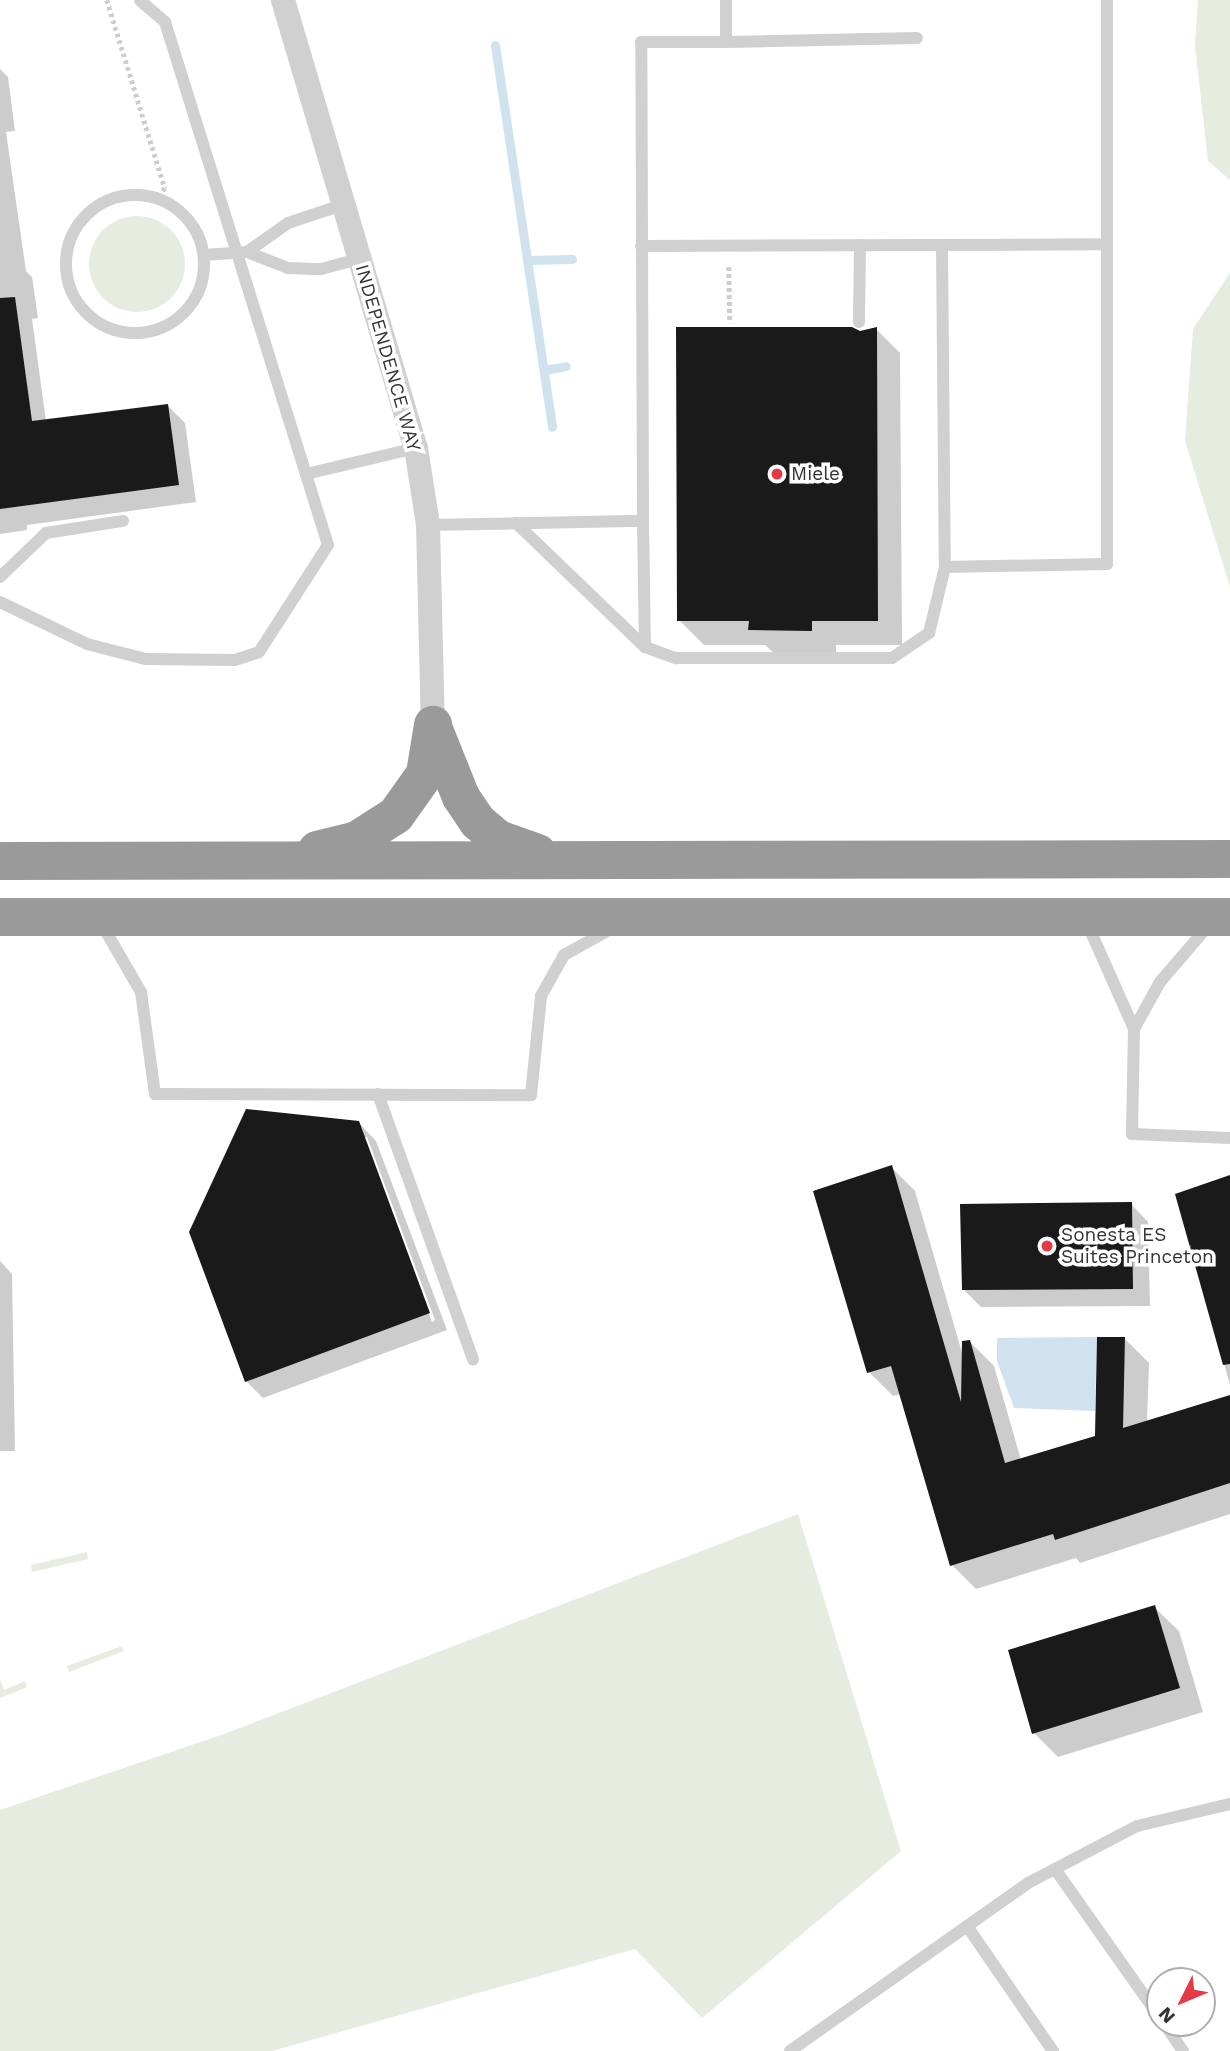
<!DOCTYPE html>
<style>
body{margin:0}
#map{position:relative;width:1230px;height:2051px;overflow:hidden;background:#fff;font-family:"Work Sans",sans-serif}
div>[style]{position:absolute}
.green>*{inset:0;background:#e6ecdf}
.round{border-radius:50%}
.water>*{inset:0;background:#cfe2ee}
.shadow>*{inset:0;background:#0003}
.stream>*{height:9px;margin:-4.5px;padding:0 4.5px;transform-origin:4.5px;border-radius:4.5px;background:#cfe2ee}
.building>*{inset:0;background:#1a1a1a}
.path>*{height:4.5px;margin-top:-2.25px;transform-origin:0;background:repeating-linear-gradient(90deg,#cdcdcd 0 3.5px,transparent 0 7px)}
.lane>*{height:12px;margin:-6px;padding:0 6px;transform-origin:6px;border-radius:6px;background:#d0d0d0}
.lane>.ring{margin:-6px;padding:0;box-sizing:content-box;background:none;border:12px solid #d0d0d0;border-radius:50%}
.street>*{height:24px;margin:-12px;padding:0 12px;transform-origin:12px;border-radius:12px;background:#d0d0d0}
.highway>*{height:38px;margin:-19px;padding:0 19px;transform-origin:19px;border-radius:19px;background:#9a9a9a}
.dots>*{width:19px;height:19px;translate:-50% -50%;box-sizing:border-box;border:4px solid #fff;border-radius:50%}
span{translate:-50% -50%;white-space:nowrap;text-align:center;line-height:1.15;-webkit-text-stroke:7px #fff;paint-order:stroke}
.street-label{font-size:19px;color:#333}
.poi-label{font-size:19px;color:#333}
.left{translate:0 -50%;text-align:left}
.north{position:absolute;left:1146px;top:1967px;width:70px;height:70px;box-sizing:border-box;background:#fff;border:2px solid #adadad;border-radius:50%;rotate:227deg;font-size:19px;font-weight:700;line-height:28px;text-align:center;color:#333}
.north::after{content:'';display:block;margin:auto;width:24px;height:32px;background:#e63946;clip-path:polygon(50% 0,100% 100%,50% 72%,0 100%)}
</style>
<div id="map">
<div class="green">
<i style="clip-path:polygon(1198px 0,1230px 0,1230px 180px,1208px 161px,1195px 46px)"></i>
<i class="round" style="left:89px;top:216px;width:96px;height:96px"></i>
<i style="clip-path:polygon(1230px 273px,1230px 587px,1185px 441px,1193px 329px)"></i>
<i style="clip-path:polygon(798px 1514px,901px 1851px,702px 2018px,635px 1949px,272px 2051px,0 2051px,0 1810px,224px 1734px)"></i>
<i style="clip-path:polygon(87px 1552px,88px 1559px,32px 1572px,31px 1565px)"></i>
<i style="clip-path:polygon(122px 1646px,124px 1651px,69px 1672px,67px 1666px)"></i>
<i style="clip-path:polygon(0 1680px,4px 1690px,25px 1681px,27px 1687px,0 1698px)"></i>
</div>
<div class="water">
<i style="clip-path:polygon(1097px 1337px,1095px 1411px,1014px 1408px,997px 1361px,997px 1338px)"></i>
</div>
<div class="shadow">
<i style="clip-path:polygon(0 69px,8px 77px,15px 131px,6px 132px,26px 271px,32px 277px,38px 318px,32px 319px,46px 421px,167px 405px,185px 423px,196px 502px,27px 525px,27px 530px,0 534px)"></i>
<i style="clip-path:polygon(876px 329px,900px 353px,902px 645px,836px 645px,836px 654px,775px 654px,765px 645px,704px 645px,679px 620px)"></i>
<i style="clip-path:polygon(evenodd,359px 1123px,376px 1141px,447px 1330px,263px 1398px,246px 1381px,359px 1123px,363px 1137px,367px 1137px,435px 1320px,432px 1322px,363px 1137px)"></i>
<i style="clip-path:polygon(891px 1167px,915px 1191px,963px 1356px,970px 1342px,994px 1366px,1021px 1460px,1097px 1437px,1125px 1339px,1149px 1363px,1147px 1422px,1230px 1397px,1230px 1514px,1080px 1563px,1076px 1558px,976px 1589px,952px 1565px,901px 1394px,893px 1396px,869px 1372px)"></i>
<i style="clip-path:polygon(1230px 1177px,1230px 1385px,1177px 1195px)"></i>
<i style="clip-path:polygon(1131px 1204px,1148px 1222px,1150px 1306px,981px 1307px,963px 1289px)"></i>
<i style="clip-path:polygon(0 1261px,12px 1274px,15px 1451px,0 1451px)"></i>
<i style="clip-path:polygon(1154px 1607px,1179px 1631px,1203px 1712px,1058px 1757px,1034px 1733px)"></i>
</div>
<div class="stream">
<i style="left:495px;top:45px;width:386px;rotate:81.5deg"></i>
<i style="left:527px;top:260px;width:45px;rotate:-1.3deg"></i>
<i style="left:544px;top:370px;width:22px;rotate:-10deg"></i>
</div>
<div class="building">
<i style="clip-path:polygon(15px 297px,32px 421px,168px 404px,179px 485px,0 509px,0 298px)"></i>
<i style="clip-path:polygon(676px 327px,852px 327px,860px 331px,877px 327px,878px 621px,812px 621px,812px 631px,748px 630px,749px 621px,677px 621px)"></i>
<i style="clip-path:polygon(246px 1109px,359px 1121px,430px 1313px,245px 1382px,189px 1232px)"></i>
<i style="clip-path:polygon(892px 1165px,961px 1402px,962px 1341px,970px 1340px,1005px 1463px,1095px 1436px,1097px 1337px,1125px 1337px,1123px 1428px,1230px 1395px,1230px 1483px,1055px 1540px,1053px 1534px,950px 1566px,891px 1366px,867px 1373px,813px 1191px)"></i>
<i style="clip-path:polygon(1230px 1175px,1230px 1364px,1223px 1365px,1175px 1194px)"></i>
<i style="clip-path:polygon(1132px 1202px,1133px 1289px,962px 1290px,960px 1204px)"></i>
<i style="clip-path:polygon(1155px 1605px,1180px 1688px,1032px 1734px,1008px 1650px)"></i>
</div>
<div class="path">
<i style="left:107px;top:0;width:197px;rotate:72.9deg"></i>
<i style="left:165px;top:188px;width:13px;rotate:129deg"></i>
<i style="left:729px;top:267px;width:56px;rotate:89deg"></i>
</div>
<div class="lane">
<i style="left:726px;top:42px;width:191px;rotate:-1.2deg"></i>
<i class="ring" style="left:66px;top:195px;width:126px;height:126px"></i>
<i style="left:942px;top:245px;width:322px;rotate:89.5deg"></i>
<i style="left:641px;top:246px;width:466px;rotate:-0.2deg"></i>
<i style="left:247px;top:252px;width:50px;rotate:-35.3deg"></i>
<i style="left:288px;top:223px;width:57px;rotate:-18.4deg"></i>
<i style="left:204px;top:255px;width:43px;rotate:-4deg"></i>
<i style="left:247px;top:252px;width:44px;rotate:21.3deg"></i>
<i style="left:288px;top:268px;width:33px;rotate:2deg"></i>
<i style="left:321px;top:269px;width:39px;rotate:-15deg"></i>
<i style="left:859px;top:322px;width:77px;rotate:-89.3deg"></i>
<i style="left:306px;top:474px;width:113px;rotate:-13.3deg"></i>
<i style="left:643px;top:521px;width:479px;rotate:-90.2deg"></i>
<i style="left:641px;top:42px;width:85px"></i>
<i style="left:726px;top:42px;width:42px;rotate:-90deg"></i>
<i style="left:516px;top:523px;width:179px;rotate:43.9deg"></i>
<i style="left:645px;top:647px;width:33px;rotate:20deg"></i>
<i style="left:676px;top:658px;width:216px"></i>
<i style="left:892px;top:658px;width:45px;rotate:-34deg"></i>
<i style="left:929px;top:633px;width:68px;rotate:-76.4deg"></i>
<i style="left:945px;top:567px;width:162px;rotate:-1.1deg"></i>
<i style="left:1107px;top:564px;width:564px;rotate:-90deg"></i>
<i style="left:428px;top:525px;width:215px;rotate:-1.1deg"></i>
<i style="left:643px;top:521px;width:126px;rotate:89.1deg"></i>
<i style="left:0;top:577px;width:64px;rotate:-43.7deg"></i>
<i style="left:46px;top:533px;width:78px;rotate:-8.9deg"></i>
<i style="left:0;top:602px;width:97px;rotate:25.8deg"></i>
<i style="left:87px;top:644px;width:61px;rotate:14.3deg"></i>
<i style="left:146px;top:659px;width:89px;rotate:0.6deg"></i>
<i style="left:235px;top:660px;width:25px;rotate:-18deg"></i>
<i style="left:259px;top:652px;width:127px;rotate:-57.2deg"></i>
<i style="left:328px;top:545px;width:548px;rotate:-107.31deg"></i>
<i style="left:165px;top:22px;width:33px;rotate:-139deg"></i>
<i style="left:1086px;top:921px;width:118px;rotate:66deg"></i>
<i style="left:1134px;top:1029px;width:105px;rotate:91.1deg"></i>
<i style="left:1132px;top:1134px;width:98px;rotate:2.3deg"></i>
<i style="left:101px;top:923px;width:80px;rotate:59.9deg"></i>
<i style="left:141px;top:992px;width:103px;rotate:82.2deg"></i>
<i style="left:155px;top:1094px;width:376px;rotate:0.2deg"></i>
<i style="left:531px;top:1095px;width:100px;rotate:-84.2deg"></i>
<i style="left:541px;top:996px;width:47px;rotate:-60.7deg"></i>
<i style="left:564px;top:955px;width:54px;rotate:-29deg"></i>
<i style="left:1134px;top:1029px;width:54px;rotate:-61deg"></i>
<i style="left:1160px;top:982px;width:75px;rotate:-49.3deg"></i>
<i style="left:378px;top:1094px;width:282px;rotate:70.3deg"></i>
<i style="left:1055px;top:1869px;width:182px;rotate:54.8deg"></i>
<i style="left:967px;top:1926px;width:152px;rotate:55.5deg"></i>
<i style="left:1164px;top:2023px;width:34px;rotate:56deg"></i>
<i style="left:790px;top:2051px;width:291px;rotate:-35.2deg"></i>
<i style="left:1028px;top:1883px;width:123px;rotate:-27.6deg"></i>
<i style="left:1137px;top:1826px;width:96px;rotate:-13.3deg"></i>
</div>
<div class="street">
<i style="left:283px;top:0;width:467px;rotate:73.5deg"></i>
<i style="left:416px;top:448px;width:78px;rotate:81.1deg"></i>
<i style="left:428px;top:525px;width:200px;rotate:88.6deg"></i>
</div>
<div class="highway">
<i style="left:433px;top:727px;width:75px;rotate:68.2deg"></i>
<i style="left:461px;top:797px;width:30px;rotate:56deg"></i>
<i style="left:478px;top:822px;width:26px;rotate:40deg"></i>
<i style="left:498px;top:839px;width:42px;rotate:19.3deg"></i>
<i style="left:317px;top:850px;width:41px;rotate:-14deg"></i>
<i style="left:357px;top:840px;width:46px;rotate:-32.7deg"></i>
<i style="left:396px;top:815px;width:50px;rotate:-54.7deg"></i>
<i style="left:425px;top:774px;width:50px;rotate:-80.7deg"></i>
<i style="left:0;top:861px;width:1230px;rotate:-0.09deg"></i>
<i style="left:0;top:917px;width:1230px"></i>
</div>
<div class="dots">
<i style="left:777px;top:474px;background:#e63946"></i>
<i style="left:1047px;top:1246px;background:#e63946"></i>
</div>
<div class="street-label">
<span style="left:388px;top:358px;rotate:74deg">INDEPENDENCE WAY</span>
</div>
<div class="poi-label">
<span class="left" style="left:791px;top:474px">Miele</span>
<span class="left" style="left:1061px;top:1246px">Sonesta ES<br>Suites Princeton</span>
</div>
<div class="north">N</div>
</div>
